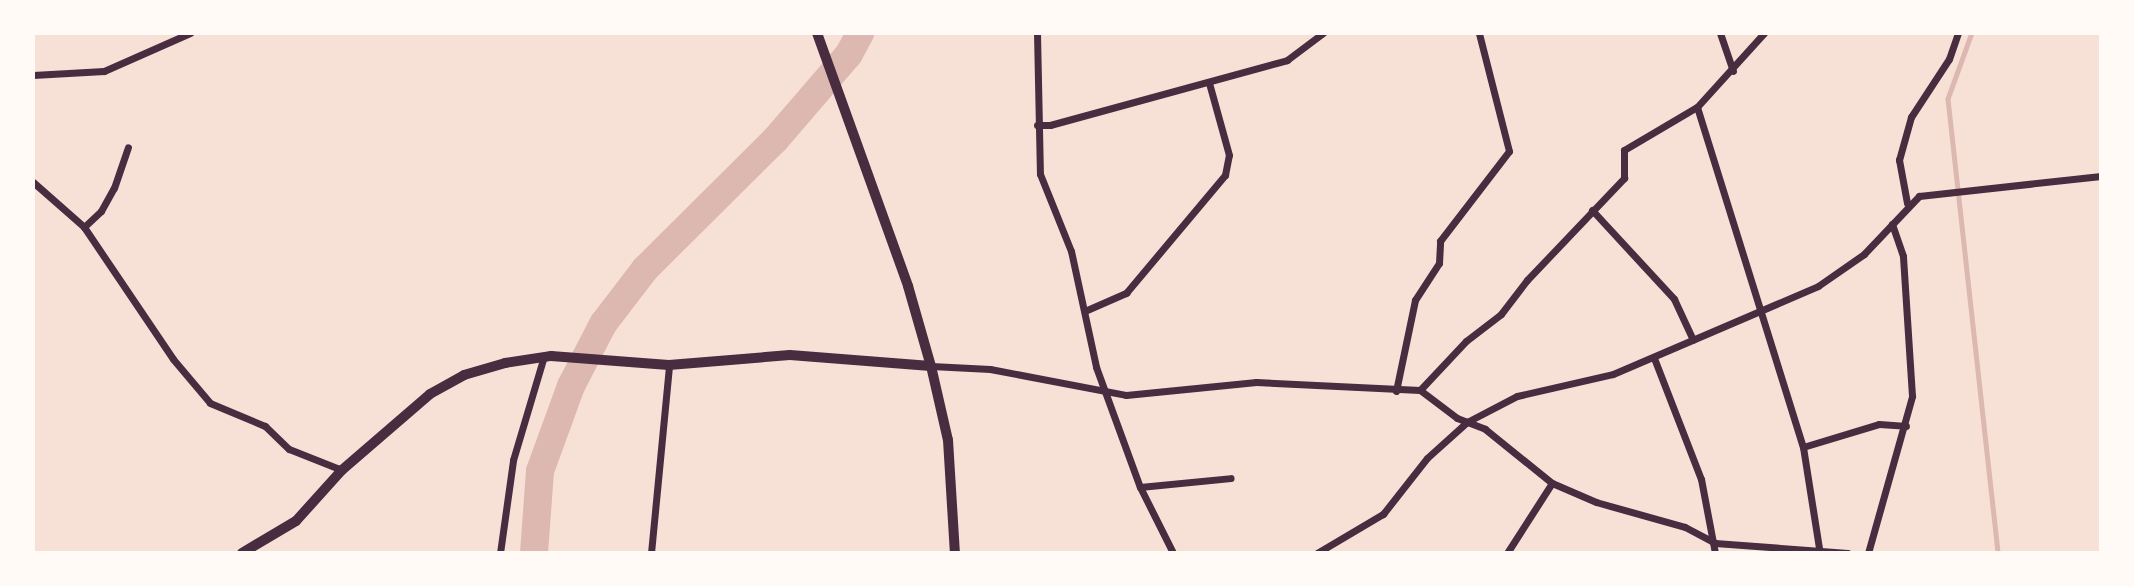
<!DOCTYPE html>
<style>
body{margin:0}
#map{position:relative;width:2134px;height:586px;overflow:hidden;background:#f7e1d7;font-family:Roboto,sans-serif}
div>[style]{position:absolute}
.stream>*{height:4.5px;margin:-2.25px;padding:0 2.25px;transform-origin:2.25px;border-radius:2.25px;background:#dcb8b0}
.river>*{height:28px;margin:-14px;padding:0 14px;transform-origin:14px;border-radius:14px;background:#dcb8b0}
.minor>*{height:7px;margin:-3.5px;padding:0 3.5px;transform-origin:3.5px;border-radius:3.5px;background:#4a2c40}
.tertiary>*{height:10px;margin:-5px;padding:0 5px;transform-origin:5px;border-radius:5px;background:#4a2c40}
span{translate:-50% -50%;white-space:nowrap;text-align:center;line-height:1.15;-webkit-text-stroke:7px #fffaf5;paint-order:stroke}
.frame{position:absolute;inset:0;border:35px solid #fffaf5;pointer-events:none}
</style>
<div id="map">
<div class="stream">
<i style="left:1972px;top:33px;width:70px;rotate:110deg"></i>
<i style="left:1948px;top:99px;width:457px;rotate:83.7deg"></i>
</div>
<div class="river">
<i style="left:534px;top:553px;width:82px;rotate:-85.8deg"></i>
<i style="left:540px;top:471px;width:90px;rotate:-70deg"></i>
<i style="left:571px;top:386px;width:70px;rotate:-62.7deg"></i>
<i style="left:603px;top:324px;width:69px;rotate:-52.6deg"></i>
<i style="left:645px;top:269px;width:183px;rotate:-44.8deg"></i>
<i style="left:775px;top:140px;width:113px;rotate:-49.3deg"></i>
<i style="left:849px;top:54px;width:24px;rotate:-62deg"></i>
</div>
<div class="minor">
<i style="left:1037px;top:33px;width:141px;rotate:88.8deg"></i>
<i style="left:1040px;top:174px;width:83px;rotate:68.1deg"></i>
<i style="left:1071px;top:251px;width:119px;rotate:77.8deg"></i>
<i style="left:1096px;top:367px;width:128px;rotate:69.9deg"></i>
<i style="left:1140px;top:487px;width:74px;rotate:63.4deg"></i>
<i style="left:1720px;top:33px;width:40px;rotate:71.1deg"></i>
<i style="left:33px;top:75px;width:71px;rotate:-3.2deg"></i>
<i style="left:104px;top:71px;width:94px;rotate:-23.8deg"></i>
<i style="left:1697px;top:107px;width:356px;rotate:72.7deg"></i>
<i style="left:1803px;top:447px;width:102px;rotate:81deg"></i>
<i style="left:1037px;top:125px;width:13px"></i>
<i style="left:1050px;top:125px;width:246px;rotate:-15.3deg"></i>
<i style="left:1287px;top:60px;width:45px;rotate:-36.9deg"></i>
<i style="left:33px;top:182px;width:68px;rotate:41.4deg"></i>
<i style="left:84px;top:227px;width:159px;rotate:56deg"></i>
<i style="left:173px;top:359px;width:57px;rotate:49.9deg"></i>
<i style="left:210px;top:403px;width:60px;rotate:22.7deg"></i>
<i style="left:265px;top:426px;width:33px;rotate:44deg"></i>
<i style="left:289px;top:449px;width:57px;rotate:21.6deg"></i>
<i style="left:1907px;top:203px;width:44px;rotate:-100.5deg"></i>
<i style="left:1899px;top:160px;width:45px;rotate:-74.4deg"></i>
<i style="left:1911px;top:117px;width:69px;rotate:-56.8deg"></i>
<i style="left:1949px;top:59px;width:28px;rotate:-71deg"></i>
<i style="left:1592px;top:210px;width:121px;rotate:47.3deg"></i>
<i style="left:1674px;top:299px;width:45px;rotate:65.1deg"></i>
<i style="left:84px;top:227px;width:23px;rotate:-43deg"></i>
<i style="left:101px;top:211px;width:26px;rotate:-61deg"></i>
<i style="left:114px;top:188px;width:43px;rotate:-71.1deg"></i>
<i style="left:1087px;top:310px;width:43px;rotate:-23.6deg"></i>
<i style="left:1126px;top:293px;width:154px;rotate:-50deg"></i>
<i style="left:1225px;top:175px;width:20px;rotate:-79deg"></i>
<i style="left:1229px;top:155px;width:75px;rotate:-105.5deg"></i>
<i style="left:1654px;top:358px;width:130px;rotate:68.8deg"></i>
<i style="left:1701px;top:479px;width:75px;rotate:79.3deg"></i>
<i style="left:931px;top:366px;width:59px;rotate:2.9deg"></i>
<i style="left:990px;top:369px;width:138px;rotate:10.8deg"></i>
<i style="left:1126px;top:395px;width:131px;rotate:-5.7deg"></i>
<i style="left:1256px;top:382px;width:164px;rotate:2.8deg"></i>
<i style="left:1420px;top:390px;width:46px;rotate:37.1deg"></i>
<i style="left:1457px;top:418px;width:30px;rotate:21deg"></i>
<i style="left:1485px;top:429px;width:86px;rotate:38.9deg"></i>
<i style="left:1552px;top:483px;width:48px;rotate:23.4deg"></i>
<i style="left:1596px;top:502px;width:92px;rotate:15.7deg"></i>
<i style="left:1685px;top:527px;width:34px;rotate:28deg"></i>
<i style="left:1715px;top:543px;width:133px;rotate:4.3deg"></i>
<i style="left:1420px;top:390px;width:67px;rotate:-46.8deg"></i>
<i style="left:1466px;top:341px;width:44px;rotate:-37.6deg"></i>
<i style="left:1501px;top:314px;width:43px;rotate:-52.6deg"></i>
<i style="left:1527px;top:280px;width:141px;rotate:-46.4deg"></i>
<i style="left:1624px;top:178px;width:28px;rotate:-90deg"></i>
<i style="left:1624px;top:150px;width:85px;rotate:-30.5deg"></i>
<i style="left:1697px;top:107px;width:100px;rotate:-47.8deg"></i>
<i style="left:1396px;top:391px;width:93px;rotate:-78.2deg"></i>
<i style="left:1415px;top:300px;width:44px;rotate:-57deg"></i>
<i style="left:1439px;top:263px;width:22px;rotate:-87deg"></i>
<i style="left:1440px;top:241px;width:113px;rotate:-52.5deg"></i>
<i style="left:1509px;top:151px;width:122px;rotate:-104.3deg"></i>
<i style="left:1803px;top:447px;width:79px;rotate:-16.8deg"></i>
<i style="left:1879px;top:424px;width:27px;rotate:4deg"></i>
<i style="left:1140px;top:487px;width:91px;rotate:-5.6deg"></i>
<i style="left:500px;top:553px;width:94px;rotate:-82deg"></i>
<i style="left:513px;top:460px;width:109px;rotate:-73.4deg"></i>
<i style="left:651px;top:553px;width:189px;rotate:-84.5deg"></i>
<i style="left:1317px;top:553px;width:77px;rotate:-30.6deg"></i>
<i style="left:1383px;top:514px;width:71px;rotate:-51.8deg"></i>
<i style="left:1427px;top:458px;width:54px;rotate:-42deg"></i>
<i style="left:1467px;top:422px;width:56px;rotate:-27.5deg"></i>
<i style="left:1517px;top:396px;width:98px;rotate:-12.9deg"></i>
<i style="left:1613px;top:374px;width:223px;rotate:-23.2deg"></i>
<i style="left:1818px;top:286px;width:56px;rotate:-34.8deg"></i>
<i style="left:1864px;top:254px;width:80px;rotate:-46.5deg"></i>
<i style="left:1919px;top:196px;width:183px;rotate:-6.3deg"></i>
<i style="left:1507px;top:553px;width:83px;rotate:-57.3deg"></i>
<i style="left:1868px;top:553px;width:163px;rotate:-74.3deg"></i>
<i style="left:1912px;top:396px;width:140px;rotate:-93.7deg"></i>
<i style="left:1903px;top:256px;width:34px;rotate:-109deg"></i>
</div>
<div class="tertiary">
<i style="left:817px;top:33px;width:269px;rotate:70.2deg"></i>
<i style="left:908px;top:286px;width:83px;rotate:74deg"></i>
<i style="left:931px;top:366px;width:76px;rotate:77.1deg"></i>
<i style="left:948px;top:440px;width:113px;rotate:86.5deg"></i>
<i style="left:242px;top:553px;width:63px;rotate:-30.7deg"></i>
<i style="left:296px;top:521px;width:69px;rotate:-48deg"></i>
<i style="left:342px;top:470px;width:116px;rotate:-40.8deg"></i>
<i style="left:430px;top:394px;width:39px;rotate:-29deg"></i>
<i style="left:464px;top:375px;width:43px;rotate:-16.3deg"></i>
<i style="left:505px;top:363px;width:47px;rotate:-8.7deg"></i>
<i style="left:551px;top:356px;width:118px;rotate:4.4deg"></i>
<i style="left:669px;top:365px;width:121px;rotate:-4.7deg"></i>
<i style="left:790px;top:355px;width:141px;rotate:4.5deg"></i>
</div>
<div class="frame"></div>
</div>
